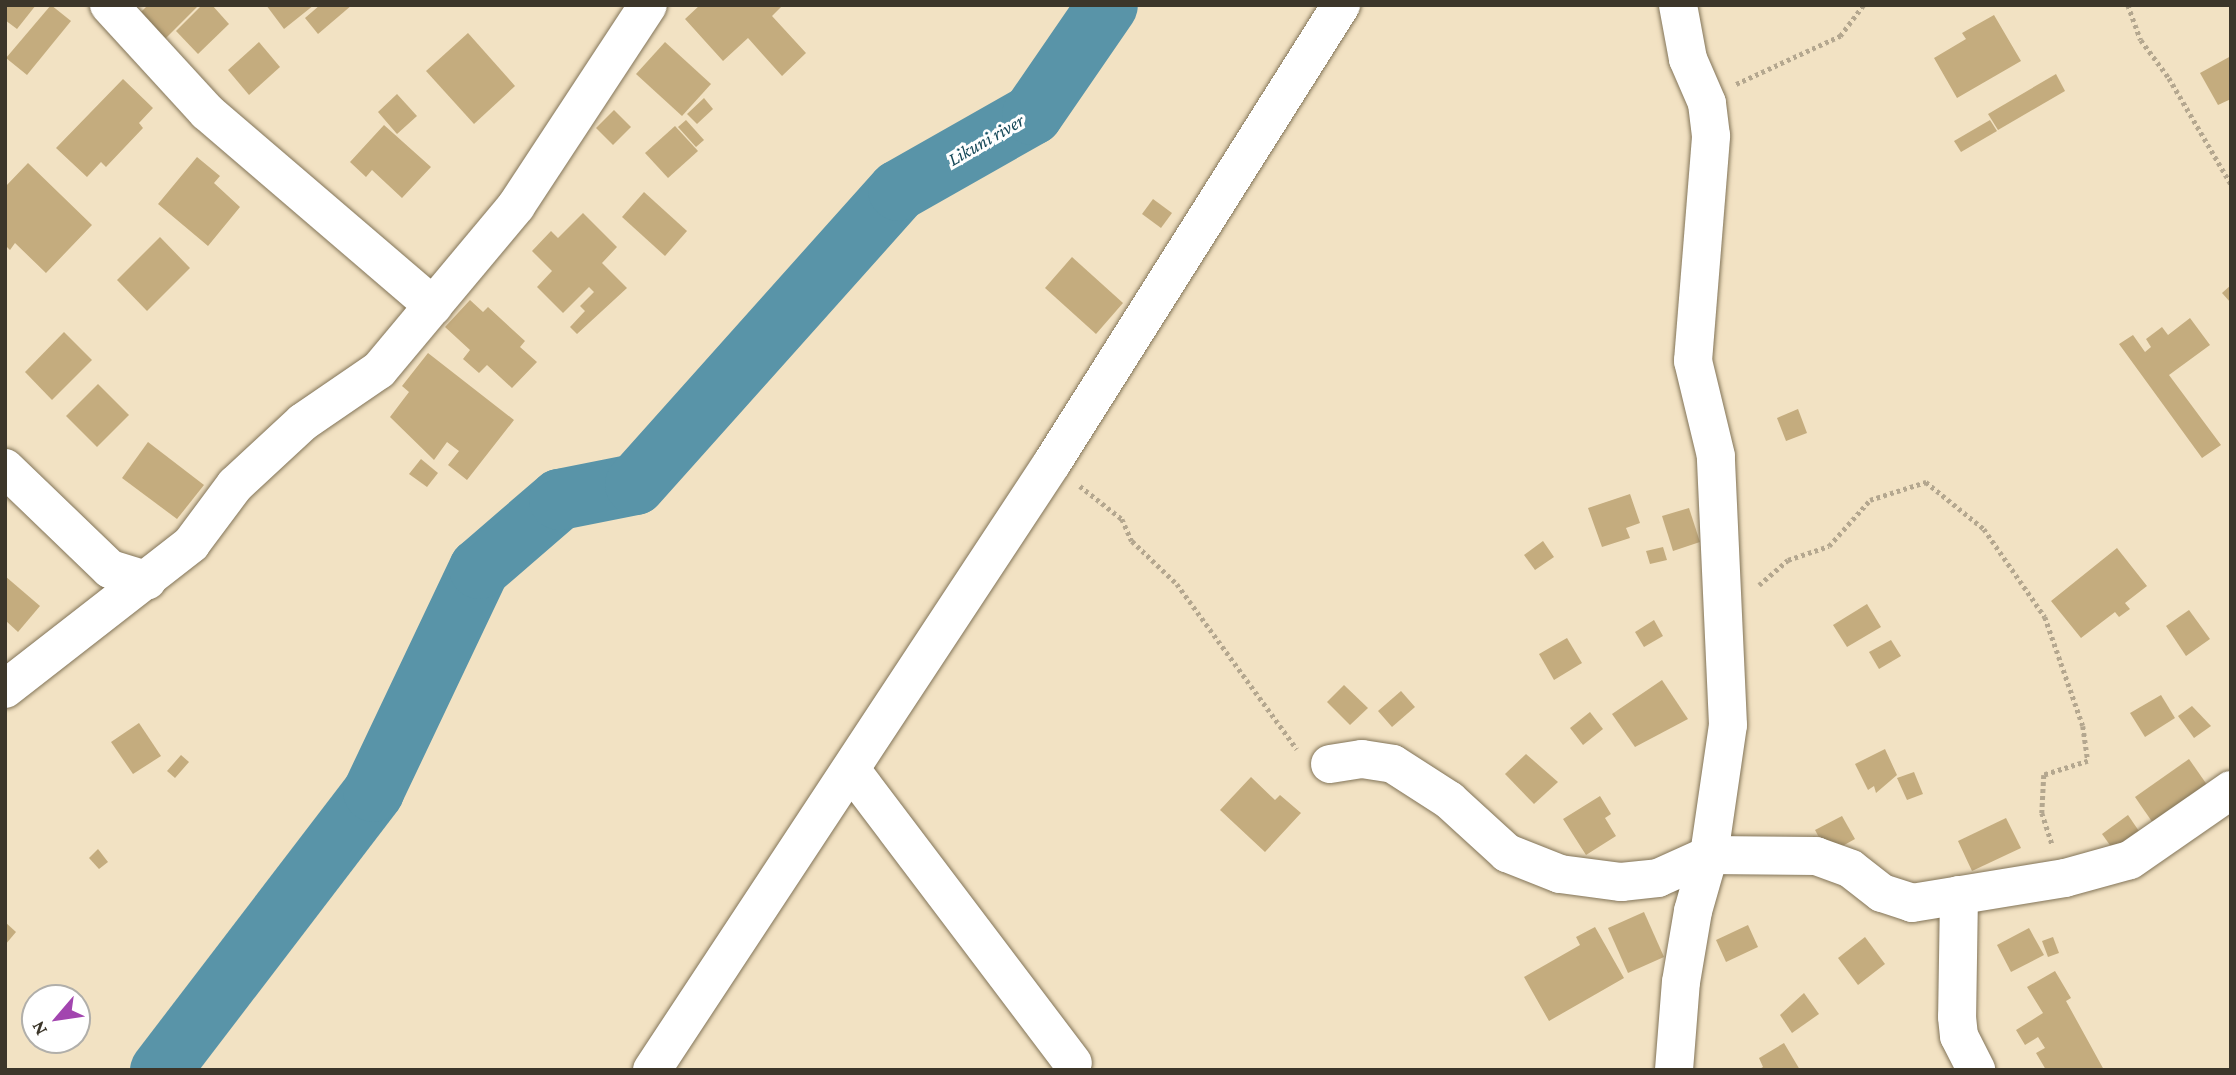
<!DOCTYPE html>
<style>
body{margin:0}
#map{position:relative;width:2236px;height:1075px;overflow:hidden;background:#f2e2c3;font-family:"Crimson Pro",serif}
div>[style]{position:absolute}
.river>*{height:61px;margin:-30.5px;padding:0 30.5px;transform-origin:30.5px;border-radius:30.5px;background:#5994a8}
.building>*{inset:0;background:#c4ac7e}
.path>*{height:4.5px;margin-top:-2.25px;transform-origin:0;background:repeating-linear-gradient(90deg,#b4a78f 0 3.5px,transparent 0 7px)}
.roads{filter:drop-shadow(0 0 2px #827458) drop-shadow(0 0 2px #827458)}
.minor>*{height:38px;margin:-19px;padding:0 19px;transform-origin:19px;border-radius:19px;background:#fff}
span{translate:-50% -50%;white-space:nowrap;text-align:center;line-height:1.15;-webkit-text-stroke:6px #fff;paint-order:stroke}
.water-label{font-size:19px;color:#154858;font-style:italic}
.frame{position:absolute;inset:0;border:7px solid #3c362a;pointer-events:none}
.north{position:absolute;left:21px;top:984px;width:70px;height:70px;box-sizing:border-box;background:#fff;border:2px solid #b1afaa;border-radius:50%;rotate:241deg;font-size:19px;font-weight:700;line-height:28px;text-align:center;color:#3c362a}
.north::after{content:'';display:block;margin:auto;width:24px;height:32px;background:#a245af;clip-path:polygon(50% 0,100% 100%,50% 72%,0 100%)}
</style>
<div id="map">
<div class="river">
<i style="left:160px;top:1070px;width:351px;rotate:-52.6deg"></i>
<i style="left:373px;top:791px;width:247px;rotate:-64.6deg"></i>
<i style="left:479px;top:568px;width:106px;rotate:-40.8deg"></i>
<i style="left:559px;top:499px;width:77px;rotate:-11.2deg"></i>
<i style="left:635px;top:484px;width:394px;rotate:-48.2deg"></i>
<i style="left:898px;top:190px;width:154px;rotate:-29.6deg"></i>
<i style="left:1032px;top:114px;width:132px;rotate:-55.5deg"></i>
</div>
<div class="building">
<i style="clip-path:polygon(5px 5px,36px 5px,17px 29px,5px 20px)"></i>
<i style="clip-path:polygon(51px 5px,71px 21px,27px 75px,6px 58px)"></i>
<i style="clip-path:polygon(148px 5px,199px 5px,163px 41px,138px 15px)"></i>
<i style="clip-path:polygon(202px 5px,212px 5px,229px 24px,198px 54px,176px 31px)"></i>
<i style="clip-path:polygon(266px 5px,314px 5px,284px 29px)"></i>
<i style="clip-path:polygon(320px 5px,352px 5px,318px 34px,305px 18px)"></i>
<i style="clip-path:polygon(700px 5px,783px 5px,772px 16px,806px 53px,782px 76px,748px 38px,723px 61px,685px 19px)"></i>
<i style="clip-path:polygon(1994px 15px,2021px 61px,1957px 98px,1934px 58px,1966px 39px,1962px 33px)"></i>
<i style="clip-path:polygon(468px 33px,515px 86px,474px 124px,426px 71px)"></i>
<i style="clip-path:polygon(259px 42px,280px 67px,249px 95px,228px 70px)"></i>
<i style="clip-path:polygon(665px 42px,711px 84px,682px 116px,636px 74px)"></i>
<i style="clip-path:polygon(2231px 56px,2231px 99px,2218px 105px,2200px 73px)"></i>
<i style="clip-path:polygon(2056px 74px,2065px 91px,1998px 130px,1988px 114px)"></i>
<i style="clip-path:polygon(123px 79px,153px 108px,139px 123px,143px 128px,106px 167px,101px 162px,87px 177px,56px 148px)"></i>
<i style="clip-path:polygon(397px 94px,417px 116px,397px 134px,378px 112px)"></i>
<i style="clip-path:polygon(704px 98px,713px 109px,697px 124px,687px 114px)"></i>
<i style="clip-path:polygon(614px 110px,631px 127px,613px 145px,596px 128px)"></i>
<i style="clip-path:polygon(686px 120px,704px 140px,696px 147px,678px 127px)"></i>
<i style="clip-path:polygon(1990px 120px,1997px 131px,1961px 152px,1954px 141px)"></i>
<i style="clip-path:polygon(384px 125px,431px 167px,402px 198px,372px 170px,366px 177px,350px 162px)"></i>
<i style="clip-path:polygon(675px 126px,698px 151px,668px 178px,645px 153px)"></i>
<i style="clip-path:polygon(197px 157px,220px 176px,214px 183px,240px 207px,208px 246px,158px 204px)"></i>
<i style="clip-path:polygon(28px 163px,92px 225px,46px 273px,15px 243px,10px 250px,5px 245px,5px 187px)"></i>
<i style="clip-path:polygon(644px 192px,687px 231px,665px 256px,622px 217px)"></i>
<i style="clip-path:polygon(1153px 199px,1172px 213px,1161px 228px,1142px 214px)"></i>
<i style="clip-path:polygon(583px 213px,617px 247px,602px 263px,627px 288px,577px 334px,570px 327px,585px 311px,580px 306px,594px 292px,589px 287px,563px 313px,537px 287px,552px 271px,532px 251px,551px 231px,558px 238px)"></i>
<i style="clip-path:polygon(160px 237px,190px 268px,147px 311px,117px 280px)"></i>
<i style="clip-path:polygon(1072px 257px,1123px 303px,1096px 334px,1045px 288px)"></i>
<i style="clip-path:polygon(2231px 285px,2231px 303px,2222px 293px)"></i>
<i style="clip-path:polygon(470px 300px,483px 312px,488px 307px,525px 341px,520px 347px,537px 362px,512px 388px,487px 365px,479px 373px,463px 359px,470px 350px,445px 327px)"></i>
<i style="clip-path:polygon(2190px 318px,2210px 345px,2169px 375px,2221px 445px,2202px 458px,2119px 344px,2133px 335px,2145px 352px,2151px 347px,2146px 339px,2162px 327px,2168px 335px)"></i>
<i style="clip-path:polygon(64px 332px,92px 360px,52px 400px,25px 372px)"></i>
<i style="clip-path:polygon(428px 353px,514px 420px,467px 480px,448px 465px,459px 451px,447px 442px,434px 460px,390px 417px,409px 392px,402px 386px)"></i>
<i style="clip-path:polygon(98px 384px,129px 415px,97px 447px,66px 416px)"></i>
<i style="clip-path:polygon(1798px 409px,1807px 433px,1786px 441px,1777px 418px)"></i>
<i style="clip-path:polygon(148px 442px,204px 485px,177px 519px,122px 478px)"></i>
<i style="clip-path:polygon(421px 459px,438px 473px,427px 487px,409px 474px)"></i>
<i style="clip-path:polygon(1630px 494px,1640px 523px,1626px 528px,1630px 538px,1602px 547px,1588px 508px)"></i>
<i style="clip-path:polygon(1689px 508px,1700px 542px,1673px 551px,1662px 516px)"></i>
<i style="clip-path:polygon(1543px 541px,1554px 557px,1535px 570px,1524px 555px)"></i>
<i style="clip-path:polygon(1663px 547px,1667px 560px,1650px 564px,1646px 551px)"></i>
<i style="clip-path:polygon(2117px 548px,2147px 586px,2125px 603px,2130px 609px,2119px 617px,2115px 612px,2081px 638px,2051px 601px)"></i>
<i style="clip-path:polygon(5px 576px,40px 606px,18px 632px,5px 620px)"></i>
<i style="clip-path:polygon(1867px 604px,1881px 627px,1847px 647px,1833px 625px)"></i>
<i style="clip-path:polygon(2189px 610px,2210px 639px,2186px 656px,2166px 626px)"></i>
<i style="clip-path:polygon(1654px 620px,1663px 636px,1644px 647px,1635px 632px)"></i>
<i style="clip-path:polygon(1567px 638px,1582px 663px,1554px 680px,1539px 654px)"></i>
<i style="clip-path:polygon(1891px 640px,1901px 656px,1879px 669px,1869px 652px)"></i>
<i style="clip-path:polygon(1662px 680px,1688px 719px,1635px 747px,1612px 714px)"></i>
<i style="clip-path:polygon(1344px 685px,1368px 708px,1350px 725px,1327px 702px)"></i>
<i style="clip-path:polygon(1401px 691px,1415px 707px,1392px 727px,1378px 711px)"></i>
<i style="clip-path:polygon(2161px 695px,2175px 718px,2145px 737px,2130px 713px)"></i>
<i style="clip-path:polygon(2192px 706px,2211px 726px,2194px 738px,2178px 716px)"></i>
<i style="clip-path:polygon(1590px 712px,1603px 729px,1583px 745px,1570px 728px)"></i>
<i style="clip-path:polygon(139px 723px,161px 756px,133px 774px,111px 742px)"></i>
<i style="clip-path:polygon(1885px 749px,1897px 775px,1876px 793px,1874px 786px,1868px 790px,1855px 764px)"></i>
<i style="clip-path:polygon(1526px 754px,1558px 782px,1534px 804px,1505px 774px)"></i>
<i style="clip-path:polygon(181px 755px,189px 762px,175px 778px,167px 771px)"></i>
<i style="clip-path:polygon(2189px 759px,2210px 789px,2155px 826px,2135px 797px)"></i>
<i style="clip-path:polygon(1914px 772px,1923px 794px,1907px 800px,1897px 778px)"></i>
<i style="clip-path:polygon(1251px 777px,1275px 800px,1280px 795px,1301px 813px,1265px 852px,1220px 810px)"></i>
<i style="clip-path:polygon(1600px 796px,1611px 814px,1605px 818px,1616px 836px,1586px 855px,1563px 819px)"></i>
<i style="clip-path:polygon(2128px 815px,2143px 837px,2117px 855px,2102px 834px)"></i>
<i style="clip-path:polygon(1842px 816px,1855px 839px,1828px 854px,1815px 830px)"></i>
<i style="clip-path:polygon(2006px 818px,2021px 848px,1972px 871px,1958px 841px)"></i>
<i style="clip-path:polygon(98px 849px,108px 862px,99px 869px,89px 858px)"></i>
<i style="clip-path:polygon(1644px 912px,1664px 957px,1628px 973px,1608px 928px)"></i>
<i style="clip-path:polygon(5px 922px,16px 932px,5px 945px)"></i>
<i style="clip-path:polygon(1748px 925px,1758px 947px,1726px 962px,1716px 940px)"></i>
<i style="clip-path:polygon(1595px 927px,1624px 978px,1549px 1021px,1524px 977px,1580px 945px,1576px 937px)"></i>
<i style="clip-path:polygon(2029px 928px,2044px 955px,2011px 972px,1997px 945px)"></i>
<i style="clip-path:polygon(1865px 937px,1885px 964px,1858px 985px,1838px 958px)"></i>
<i style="clip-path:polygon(2053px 937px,2059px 953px,2048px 957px,2042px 941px)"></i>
<i style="clip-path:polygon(2055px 971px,2071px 998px,2066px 1001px,2104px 1070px,2046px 1070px,2036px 1053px,2045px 1048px,2038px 1037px,2025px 1045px,2016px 1030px,2043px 1013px,2027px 987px)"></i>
<i style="clip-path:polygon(1804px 993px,1819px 1014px,1792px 1033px,1780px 1015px)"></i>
<i style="clip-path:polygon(1784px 1043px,1800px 1070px,1758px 1070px,1763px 1067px,1759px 1058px)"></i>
</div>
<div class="path">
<i style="left:2128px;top:5px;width:37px;rotate:70deg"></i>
<i style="left:2141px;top:40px;width:47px;rotate:53.6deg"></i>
<i style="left:2169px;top:78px;width:123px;rotate:59.7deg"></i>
<i style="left:1736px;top:84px;width:115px;rotate:-24.8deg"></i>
<i style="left:1840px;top:36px;width:39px;rotate:-53deg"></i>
<i style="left:1080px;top:486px;width:53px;rotate:38.2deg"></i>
<i style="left:1122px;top:519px;width:24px;rotate:66deg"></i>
<i style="left:1132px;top:541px;width:62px;rotate:43.7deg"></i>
<i style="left:1177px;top:584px;width:204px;rotate:54deg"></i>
<i style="left:1759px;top:585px;width:38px;rotate:-41deg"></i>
<i style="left:1788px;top:560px;width:43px;rotate:-18.9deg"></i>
<i style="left:1829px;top:546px;width:62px;rotate:-48.3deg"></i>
<i style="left:1870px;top:500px;width:59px;rotate:-17.8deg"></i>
<i style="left:1926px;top:482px;width:75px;rotate:39deg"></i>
<i style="left:1984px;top:529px;width:107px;rotate:55.3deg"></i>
<i style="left:2045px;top:617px;width:115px;rotate:70.8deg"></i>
<i style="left:2083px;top:726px;width:35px;rotate:82deg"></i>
<i style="left:2088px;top:761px;width:46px;rotate:162.3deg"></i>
<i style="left:2044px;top:775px;width:38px;rotate:93deg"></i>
<i style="left:2042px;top:813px;width:32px;rotate:72deg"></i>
</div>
<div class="roads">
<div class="minor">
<i style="left:109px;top:5px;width:145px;rotate:47.5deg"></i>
<i style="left:207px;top:112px;width:298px;rotate:40.6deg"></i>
<i style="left:5px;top:468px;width:146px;rotate:43.9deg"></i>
<i style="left:110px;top:569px;width:39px;rotate:17deg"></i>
<i style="left:5px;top:689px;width:236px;rotate:-37.9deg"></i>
<i style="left:191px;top:544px;width:74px;rotate:-53.3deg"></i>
<i style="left:235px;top:485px;width:93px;rotate:-42.8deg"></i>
<i style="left:303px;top:422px;width:92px;rotate:-34.4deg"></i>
<i style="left:379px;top:370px;width:214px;rotate:-50.1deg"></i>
<i style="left:516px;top:206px;width:240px;rotate:-56.7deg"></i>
<i style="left:1330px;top:764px;width:32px;rotate:-9deg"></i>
<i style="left:1362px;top:759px;width:31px;rotate:9deg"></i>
<i style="left:1393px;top:764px;width:67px;rotate:32.7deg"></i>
<i style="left:1449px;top:800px;width:79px;rotate:42.4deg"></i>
<i style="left:1507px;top:853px;width:57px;rotate:21.6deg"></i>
<i style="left:1560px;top:874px;width:62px;rotate:7.5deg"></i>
<i style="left:1621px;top:882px;width:37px;rotate:-6deg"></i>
<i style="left:1658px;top:878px;width:56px;rotate:-24.3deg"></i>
<i style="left:1709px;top:855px;width:107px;rotate:0.5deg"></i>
<i style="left:1816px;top:856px;width:37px;rotate:20deg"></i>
<i style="left:1851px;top:869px;width:39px;rotate:38deg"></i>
<i style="left:1882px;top:893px;width:32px;rotate:18deg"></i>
<i style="left:1912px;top:903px;width:155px;rotate:-9.3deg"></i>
<i style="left:2065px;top:878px;width:67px;rotate:-15.5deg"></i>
<i style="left:2130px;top:860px;width:123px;rotate:-34.7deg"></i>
<i style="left:852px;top:771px;width:366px;rotate:52.9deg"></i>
<i style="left:1959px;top:895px;width:122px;rotate:90.9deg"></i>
<i style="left:1957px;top:1017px;width:19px;rotate:84deg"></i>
<i style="left:1959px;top:1036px;width:38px;rotate:63deg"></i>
<i style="left:652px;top:1070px;width:727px;rotate:-56.62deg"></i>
<i style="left:1052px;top:463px;width:542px;rotate:-57.75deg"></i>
<i style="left:1674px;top:1070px;width:88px;rotate:-85.5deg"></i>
<i style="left:1681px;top:982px;width:72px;rotate:-80.4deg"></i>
<i style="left:1693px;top:911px;width:58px;rotate:-74.1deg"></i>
<i style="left:1709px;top:855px;width:131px;rotate:-81.7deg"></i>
<i style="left:1728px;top:725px;width:269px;rotate:-92.6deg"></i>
<i style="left:1716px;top:456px;width:98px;rotate:-103.6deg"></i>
<i style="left:1693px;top:361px;width:226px;rotate:-85.4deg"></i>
<i style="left:1711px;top:136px;width:33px;rotate:-97deg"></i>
<i style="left:1707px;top:103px;width:48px;rotate:-113.4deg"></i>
<i style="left:1688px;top:59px;width:55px;rotate:-100.5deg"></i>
</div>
</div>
<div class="water-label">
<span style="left:986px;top:140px;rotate:-30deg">Likuni river</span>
</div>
<div class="frame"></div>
<div class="north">N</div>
</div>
